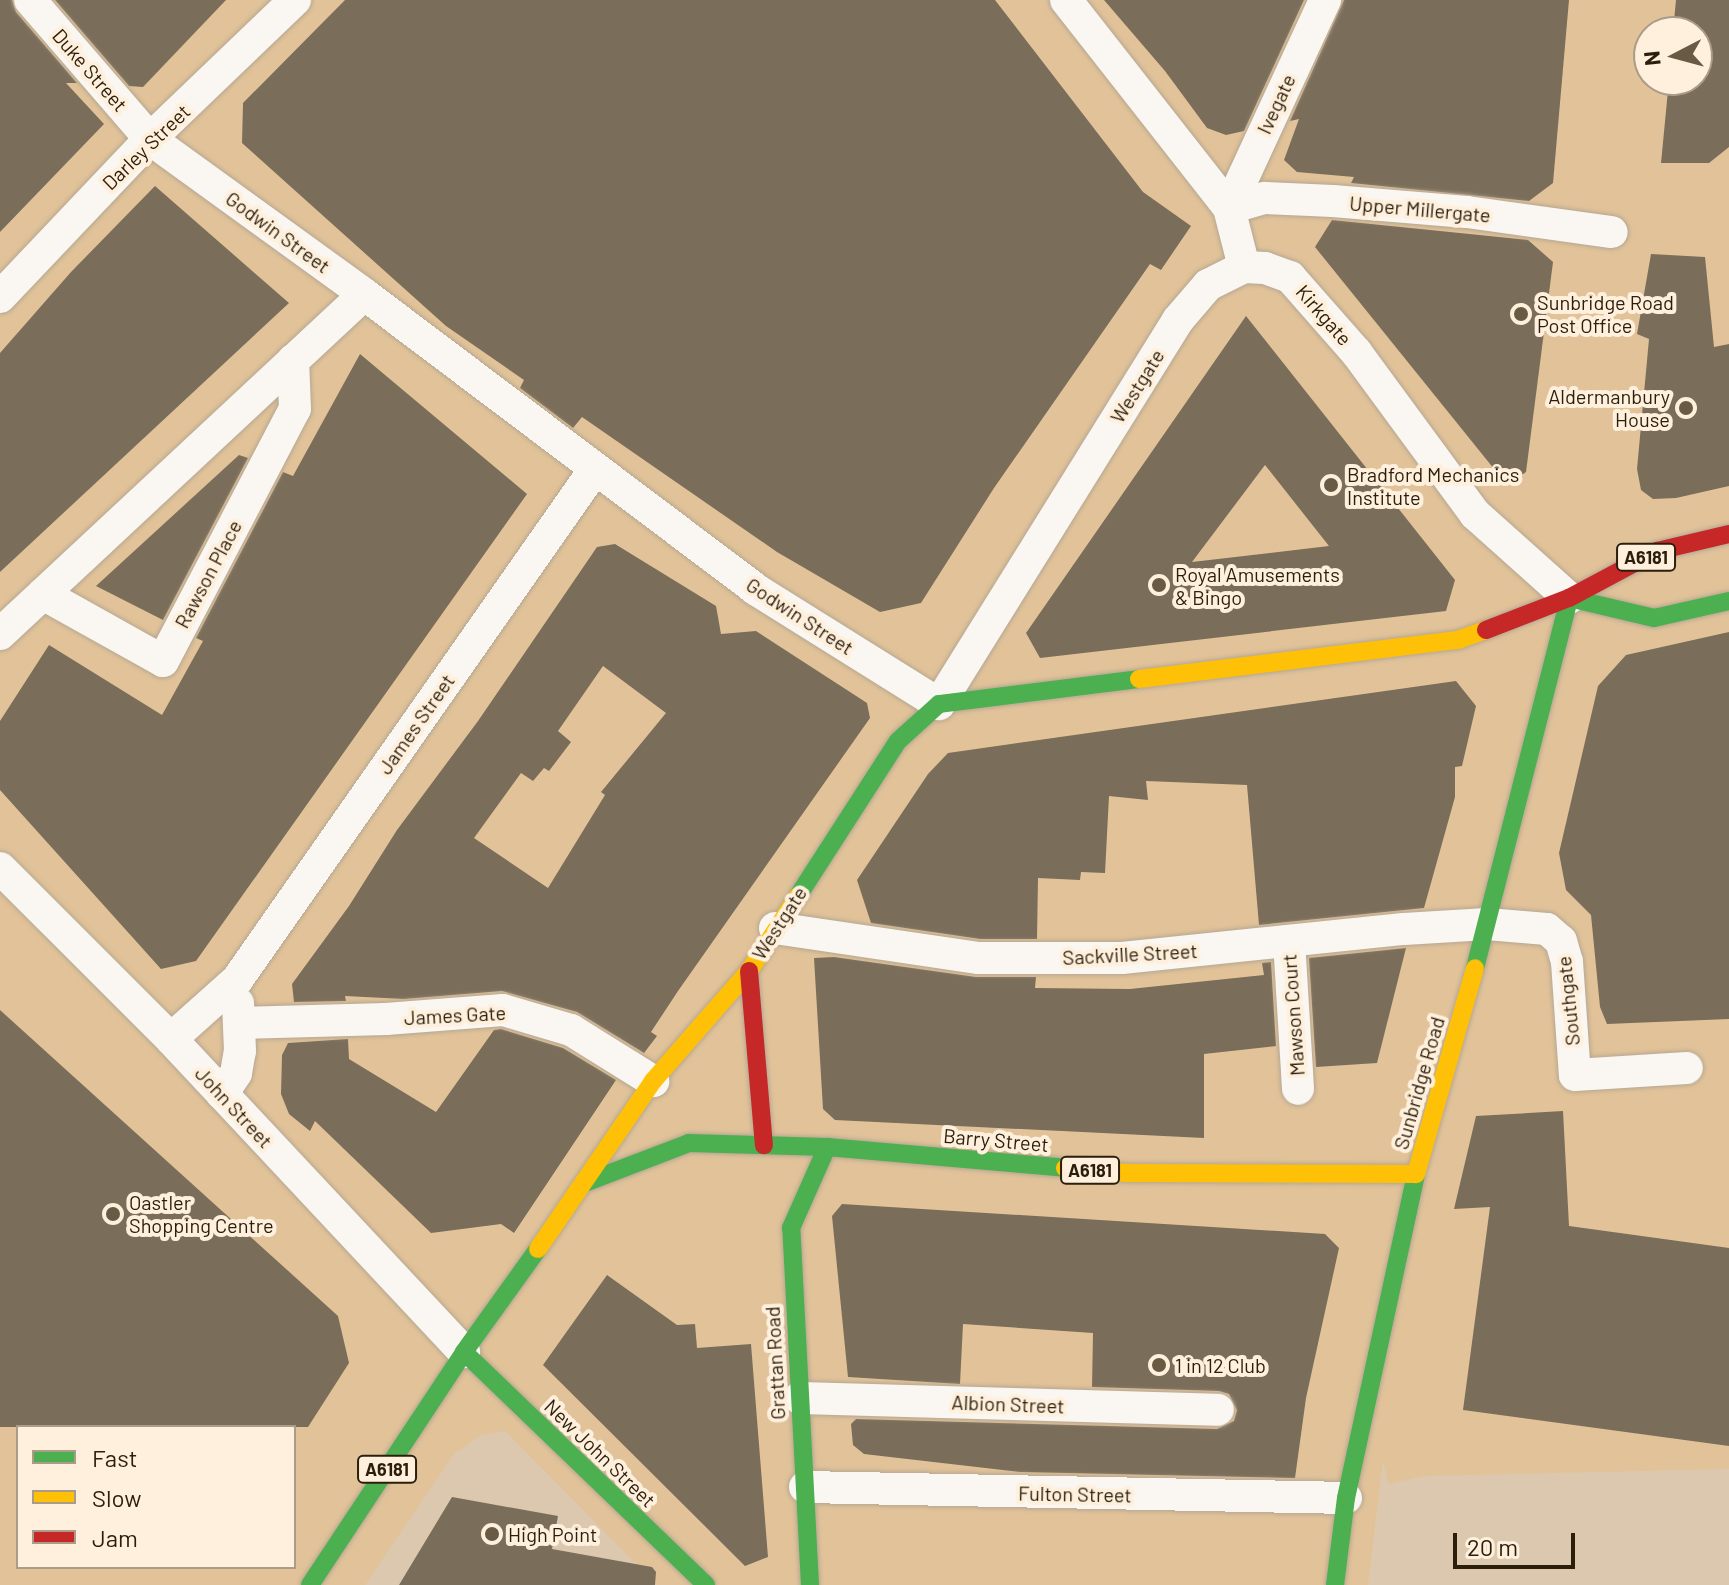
<!DOCTYPE html>
<style>
body{margin:0}
#map{position:relative;width:1729px;height:1585px;overflow:hidden;background:#dbc8ae;font-family:Barlow,sans-serif}
div>[style]{position:absolute}
.built>*{inset:0;background:#e2c399}
.building>*{inset:0;background:#7a6d5a}
.roads{filter:drop-shadow(0 0 2px #b6a792) drop-shadow(0 0 2px #b6a792)}
.street>*{height:32px;margin:-16px;padding:0 16px;transform-origin:16px;border-radius:16px;background:#faf7f3}
.fast>*{height:18px;margin:-9px;padding:0 9px;transform-origin:9px;border-radius:9px;background:#4caf50}
.slow>*{height:18px;margin:-9px;padding:0 9px;transform-origin:9px;border-radius:9px;background:#ffc107}
.jam>*{height:18px;margin:-9px;padding:0 9px;transform-origin:9px;border-radius:9px;background:#c62828}
.dots>*{width:22px;height:22px;translate:-50% -50%;box-sizing:border-box;border:4px solid #fef0dc;border-radius:50%}
span{translate:-50% -50%;white-space:nowrap;text-align:center;line-height:1.15;-webkit-text-stroke:8px #fef0dc;paint-order:stroke}
.shield-label span{padding:2px 6px;background:#fef0dc;border:2px solid;border-radius:6px;-webkit-text-stroke-width:0}
.shield-label{font-size:18px;color:#2b1e0a;font-weight:700}
.street-label{font-size:20px;color:#2b1e0a}
.poi-label{font-size:20px;color:#2b1e0a}
.left{translate:0 -50%;text-align:left}
.right{translate:-100% -50%;text-align:right}
.legend{position:absolute;left:16px;top:1425px;width:280px;height:144px;box-sizing:border-box;background:#fef0dc;border:2px solid #aa9c88;margin:0;padding:10px 14px;list-style:none;font-size:24px;color:#2b1e0a}
.legend li{display:flex;align-items:center;gap:16px;height:40px}
.legend b{width:40px;border:2px solid #aa9c88}
.north{position:absolute;left:1633px;top:16px;width:80px;height:80px;box-sizing:border-box;background:#fef0dc;border:2px solid #aa9c88;border-radius:50%;rotate:264deg;font-size:22px;font-weight:700;line-height:32px;text-align:center;color:#2b1e0a}
.north::after{content:'';display:block;margin:auto;width:28px;height:36px;background:#695a43;clip-path:polygon(50% 0,100% 100%,50% 72%,0 100%)}
.scale{position:absolute;left:1453px;top:1533px;width:122px;height:36px;box-sizing:border-box;border:4px solid #2b1e0a;border-top:0;padding-left:10px;font-size:24px;line-height:28px;white-space:nowrap;color:#2b1e0a;-webkit-text-stroke:6px #fef0dc;paint-order:stroke}
</style>
<div id="map">
<div class="built">
<i style="clip-path:polygon(evenodd,0 0,1729px 0,1729px 1469px,1424px 1476px,1388px 1484px,1383px 1460px,1368px 1585px,657px 1585px,505px 1431px,481px 1435px,454px 1454px,365px 1585px,0 1585px,0 0,1649px 32px,1697px 32px,1697px 80px,1649px 80px,1649px 32px,0 0,18px 1427px,294px 1427px,294px 1567px,18px 1567px,18px 1427px)"></i>
</div>
<div class="building">
<i style="clip-path:polygon(0 0,12px 0,16px 12px,77px 83px,66px 83px,104px 124px,0 232px)"></i>
<i style="clip-path:polygon(55px 0,226px 0,143px 87px,129px 86px)"></i>
<i style="clip-path:polygon(345px 0,995px 0,1143px 192px,1191px 226px,1161px 270px,1150px 264px,994px 488px,921px 603px,880px 612px,777px 552px,582px 417px,573px 428px,520px 388px,524px 380px,446px 326px,242px 143px,243px 103px)"></i>
<i style="clip-path:polygon(1104px 0,1304px 0,1244px 131px,1226px 135px,1207px 128px,1165px 71px)"></i>
<i style="clip-path:polygon(1344px 0,1569px 0,1553px 183px,1529px 201px,1351px 183px,1354px 177px,1297px 172px,1284px 160px,1299px 119px,1290px 121px)"></i>
<i style="clip-path:polygon(1676px 0,1729px 0,1729px 147px,1709px 163px,1661px 163px,1669px 80px,1697px 80px,1697px 32px,1673px 32px)"></i>
<i style="clip-path:polygon(155px 186px,289px 303px,0 572px,0 353px,71px 272px)"></i>
<i style="clip-path:polygon(1332px 220px,1528px 240px,1553px 262px,1526px 472px,1507px 485px,1315px 247px)"></i>
<i style="clip-path:polygon(1651px 254px,1705px 257px,1714px 347px,1729px 344px,1729px 486px,1676px 498px,1653px 499px,1641px 490px,1637px 469px,1649px 339px,1637px 334px)"></i>
<i style="clip-path:polygon(evenodd,1246px 316px,1455px 580px,1446px 611px,1040px 658px,1026px 633px,1246px 316px,1265px 465px,1329px 546px,1192px 562px,1265px 465px)"></i>
<i style="clip-path:polygon(360px 354px,527px 494px,196px 961px,161px 969px,0 790px,0 721px,49px 645px,162px 715px,203px 641px,196px 638px,283px 472px,293px 476px)"></i>
<i style="clip-path:polygon(239px 455px,248px 458px,163px 620px,96px 586px)"></i>
<i style="clip-path:polygon(evenodd,615px 544px,716px 606px,721px 634px,756px 631px,867px 703px,870px 718px,678px 991px,651px 1032px,657px 1036px,644px 1053px,577px 1012px,502px 991px,404px 999px,345px 996px,346px 1001px,294px 1002px,292px 984px,349px 906px,397px 830px,478px 721px,597px 547px,615px 544px,603px 666px,666px 713px,601px 792px,605px 795px,548px 888px,474px 838px,521px 773px,533px 781px,544px 768px,549px 771px,571px 742px,558px 731px,603px 666px)"></i>
<i style="clip-path:polygon(1729px 632px,1729px 1019px,1607px 1024px,1600px 1007px,1591px 915px,1566px 890px,1559px 853px,1598px 686px,1626px 655px)"></i>
<i style="clip-path:polygon(1456px 681px,1476px 706px,1462px 766px,1455px 767px,1455px 797px,1424px 908px,1259px 925px,1247px 785px,1146px 781px,1148px 800px,1109px 796px,1105px 873px,1081px 872px,1080px 880px,1038px 878px,1037px 939px,980px 939px,871px 923px,857px 880px,928px 774px,948px 753px)"></i>
<i style="clip-path:polygon(1406px 948px,1377px 1063px,1316px 1067px,1309px 958px)"></i>
<i style="clip-path:polygon(834px 957px,976px 977px,1036px 977px,1035px 988px,1130px 989px,1264px 975px,1262px 963px,1271px 962px,1276px 1046px,1204px 1054px,1204px 1138px,835px 1120px,823px 1109px,814px 958px)"></i>
<i style="clip-path:polygon(0 1010px,338px 1316px,349px 1363px,308px 1427px,0 1427px)"></i>
<i style="clip-path:polygon(501px 1029px,563px 1048px,616px 1080px,514px 1233px,501px 1224px,431px 1233px,315px 1121px,310px 1131px,289px 1114px,281px 1094px,282px 1055px,288px 1043px,348px 1039px,349px 1059px,436px 1112px,494px 1030px)"></i>
<i style="clip-path:polygon(1563px 1111px,1569px 1226px,1729px 1248px,1729px 1446px,1463px 1410px,1490px 1207px,1454px 1209px,1476px 1116px)"></i>
<i style="clip-path:polygon(842px 1204px,1325px 1234px,1339px 1248px,1306px 1398px,1295px 1478px,1020px 1472px,864px 1454px,853px 1445px,851px 1424px,856px 1419px,1217px 1429px,1234px 1421px,1237px 1410px,1229px 1394px,1219px 1391px,1092px 1387px,1093px 1333px,963px 1324px,960px 1384px,848px 1377px,832px 1216px)"></i>
<i style="clip-path:polygon(607px 1275px,677px 1325px,695px 1324px,697px 1348px,751px 1344px,768px 1557px,745px 1566px,543px 1365px)"></i>
<i style="clip-path:polygon(452px 1497px,558px 1516px,552px 1549px,652px 1567px,656px 1572px,655px 1585px,399px 1585px)"></i>
</div>
<div class="roads">
<div class="street">
<i style="left:30px;top:0;width:184px;rotate:49.2deg"></i>
<i style="left:150px;top:139px;width:264px;rotate:35.9deg"></i>
<i style="left:364px;top:294px;width:490px;rotate:37deg"></i>
<i style="left:755px;top:589px;width:217px;rotate:32deg"></i>
<i style="left:939px;top:704px;width:452px;rotate:-58.1deg"></i>
<i style="left:1178px;top:320px;width:46px;rotate:-49.4deg"></i>
<i style="left:1208px;top:285px;width:40px;rotate:-26.6deg"></i>
<i style="left:1066px;top:0;width:264px;rotate:51.9deg"></i>
<i style="left:1229px;top:208px;width:61px;rotate:75.7deg"></i>
<i style="left:1229px;top:208px;width:37px;rotate:-16deg"></i>
<i style="left:1265px;top:198px;width:68px;rotate:2.5deg"></i>
<i style="left:1333px;top:201px;width:134px;rotate:4.7deg"></i>
<i style="left:1467px;top:212px;width:146px;rotate:7.9deg"></i>
<i style="left:1229px;top:208px;width:229px;rotate:-65.2deg"></i>
<i style="left:1244px;top:267px;width:21px;rotate:3deg"></i>
<i style="left:1265px;top:268px;width:27px;rotate:20deg"></i>
<i style="left:1290px;top:277px;width:100px;rotate:48.7deg"></i>
<i style="left:1356px;top:352px;width:201px;rotate:53.7deg"></i>
<i style="left:1475px;top:514px;width:126px;rotate:41.8deg"></i>
<i style="left:0;top:297px;width:218px;rotate:-46.5deg"></i>
<i style="left:150px;top:139px;width:201px;rotate:-43.8deg"></i>
<i style="left:43px;top:594px;width:137px;rotate:29.2deg"></i>
<i style="left:163px;top:661px;width:284px;rotate:-62.4deg"></i>
<i style="left:295px;top:409px;width:49px;rotate:-92.3deg"></i>
<i style="left:0;top:634px;width:498px;rotate:-43deg"></i>
<i style="left:0;top:868px;width:242px;rotate:45deg"></i>
<i style="left:171px;top:1039px;width:429px;rotate:46.9deg"></i>
<i style="left:775px;top:928px;width:206px;rotate:8.4deg"></i>
<i style="left:979px;top:958px;width:143px"></i>
<i style="left:1122px;top:958px;width:283px;rotate:-5.9deg"></i>
<i style="left:1404px;top:929px;width:83px;rotate:-3.4deg"></i>
<i style="left:1487px;top:924px;width:60px;rotate:4.8deg"></i>
<i style="left:1547px;top:929px;width:18px;rotate:41deg"></i>
<i style="left:1561px;top:941px;width:22px;rotate:74deg"></i>
<i style="left:1567px;top:962px;width:113px;rotate:86deg"></i>
<i style="left:1575px;top:1075px;width:112px;rotate:-3.6deg"></i>
<i style="left:1289px;top:941px;width:148px;rotate:86.5deg"></i>
<i style="left:239px;top:1023px;width:147px;rotate:-1.6deg"></i>
<i style="left:386px;top:1019px;width:117px;rotate:-4.4deg"></i>
<i style="left:503px;top:1010px;width:71px;rotate:16.4deg"></i>
<i style="left:571px;top:1030px;width:97px;rotate:31.9deg"></i>
<i style="left:171px;top:1039px;width:89px;rotate:-41.8deg"></i>
<i style="left:237px;top:980px;width:624px;rotate:-54.99deg"></i>
<i style="left:222px;top:1094px;width:25px;rotate:-56deg"></i>
<i style="left:236px;top:1073px;width:22px;rotate:-80deg"></i>
<i style="left:240px;top:1051px;width:48px;rotate:-92.4deg"></i>
<i style="left:799px;top:1398px;width:419px;rotate:1.6deg"></i>
<i style="left:805px;top:1487px;width:541px;rotate:1.16deg"></i>
</div>
<div class="fast">
<i style="left:1569px;top:598px;width:87px;rotate:13.2deg"></i>
<i style="left:1654px;top:618px;width:77px;rotate:-12.8deg"></i>
<i style="left:798px;top:896px;width:184px;rotate:-57.2deg"></i>
<i style="left:898px;top:741px;width:55px;rotate:-42.1deg"></i>
<i style="left:939px;top:704px;width:202px;rotate:-7.1deg"></i>
<i style="left:1475px;top:968px;width:382px;rotate:-75.7deg"></i>
<i style="left:587px;top:1182px;width:109px;rotate:-20.9deg"></i>
<i style="left:689px;top:1143px;width:138px;rotate:1.7deg"></i>
<i style="left:827px;top:1147px;width:239px;rotate:5deg"></i>
<i style="left:464px;top:1352px;width:336px;rotate:43.9deg"></i>
<i style="left:310px;top:1585px;width:279px;rotate:-56.5deg"></i>
<i style="left:464px;top:1352px;width:127px;rotate:-54.3deg"></i>
<i style="left:810px;top:1585px;width:358px;rotate:-93deg"></i>
<i style="left:791px;top:1228px;width:89px;rotate:-66deg"></i>
<i style="left:1335px;top:1585px;width:88px;rotate:-82.8deg"></i>
<i style="left:1346px;top:1498px;width:331px;rotate:-77.8deg"></i>
</div>
<div class="slow">
<i style="left:1139px;top:679px;width:321px;rotate:-7deg"></i>
<i style="left:1458px;top:640px;width:30px;rotate:-20deg"></i>
<i style="left:1065px;top:1168px;width:62px;rotate:4.6deg"></i>
<i style="left:1127px;top:1173px;width:289px;rotate:0.2deg"></i>
<i style="left:1416px;top:1174px;width:214px;rotate:-74deg"></i>
<i style="left:538px;top:1249px;width:204px;rotate:-55.6deg"></i>
<i style="left:653px;top:1081px;width:146px;rotate:-48.9deg"></i>
<i style="left:749px;top:971px;width:90px;rotate:-56.8deg"></i>
</div>
<div class="jam">
<i style="left:1486px;top:630px;width:89px;rotate:-21.1deg"></i>
<i style="left:1569px;top:598px;width:100px;rotate:-28.1deg"></i>
<i style="left:1657px;top:551px;width:74px;rotate:-13.3deg"></i>
<i style="left:749px;top:971px;width:175px;rotate:85.1deg"></i>
</div>
</div>
<div class="dots">
<i style="left:1521px;top:314px;background:#695a43"></i>
<i style="left:1686px;top:408px;background:#695a43"></i>
<i style="left:1331px;top:485px;background:#695a43"></i>
<i style="left:1159px;top:585px;background:#695a43"></i>
<i style="left:113px;top:1214px;background:#695a43"></i>
<i style="left:1159px;top:1365px;background:#695a43"></i>
<i style="left:492px;top:1534px;background:#695a43"></i>
</div>
<div class="shield-label">
<span style="left:1646px;top:557px">A6181</span>
<span style="left:1090px;top:1170px">A6181</span>
<span style="left:387px;top:1469px">A6181</span>
</div>
<div class="street-label">
<span style="left:90px;top:70px;rotate:49deg">Duke Street</span>
<span style="left:1276px;top:104px;rotate:-65deg">Ivegate</span>
<span style="left:146px;top:147px;rotate:-44deg">Darley Street</span>
<span style="left:1420px;top:209px;rotate:5deg">Upper Millergate</span>
<span style="left:278px;top:232px;rotate:36deg">Godwin Street</span>
<span style="left:1324px;top:315px;rotate:49deg">Kirkgate</span>
<span style="left:1137px;top:386px;rotate:-58deg">Westgate</span>
<span style="left:208px;top:574px;rotate:-62deg">Rawson Place</span>
<span style="left:800px;top:616px;rotate:33deg">Godwin Street</span>
<span style="left:416px;top:724px;rotate:-55deg">James Street</span>
<span style="left:779px;top:923px;rotate:-57deg">Westgate</span>
<span style="left:1130px;top:954px;rotate:-3deg">Sackville Street</span>
<span style="left:1568px;top:1001px;rotate:-96deg">Southgate</span>
<span style="left:455px;top:1015px;rotate:-3deg">James Gate</span>
<span style="left:1293px;top:1015px;rotate:-94deg">Mawson Court</span>
<span style="left:1419px;top:1083px;rotate:-74deg">Sunbridge Road</span>
<span style="left:234px;top:1107px;rotate:47deg">John Street</span>
<span style="left:996px;top:1140px;rotate:5deg">Barry Street</span>
<span style="left:775px;top:1363px;rotate:-93deg">Grattan Road</span>
<span style="left:1008px;top:1404px;rotate:2deg">Albion Street</span>
<span style="left:600px;top:1453px;rotate:44deg">New John Street</span>
<span style="left:1075px;top:1494px;rotate:1deg">Fulton Street</span>
</div>
<div class="poi-label">
<span class="left" style="left:1537px;top:314px">Sunbridge Road<br>Post Office</span>
<span class="right" style="left:1670px;top:408px">Aldermanbury<br>House</span>
<span class="left" style="left:1347px;top:486px">Bradford Mechanics<br>Institute</span>
<span class="left" style="left:1175px;top:586px">Royal Amusements<br>&amp; Bingo</span>
<span class="left" style="left:129px;top:1214px">Oastler<br>Shopping Centre</span>
<span class="left" style="left:1175px;top:1365px">1 in 12 Club</span>
<span class="left" style="left:508px;top:1534px">High Point</span>
</div>
<ul class="legend">
<li><b style="height:10px;background:#4caf50"></b>Fast</li>
<li><b style="height:10px;background:#ffc107"></b>Slow</li>
<li><b style="height:10px;background:#c62828"></b>Jam</li>
</ul>
<div class="north">N</div>
<div class="scale">20 m</div>
</div>
